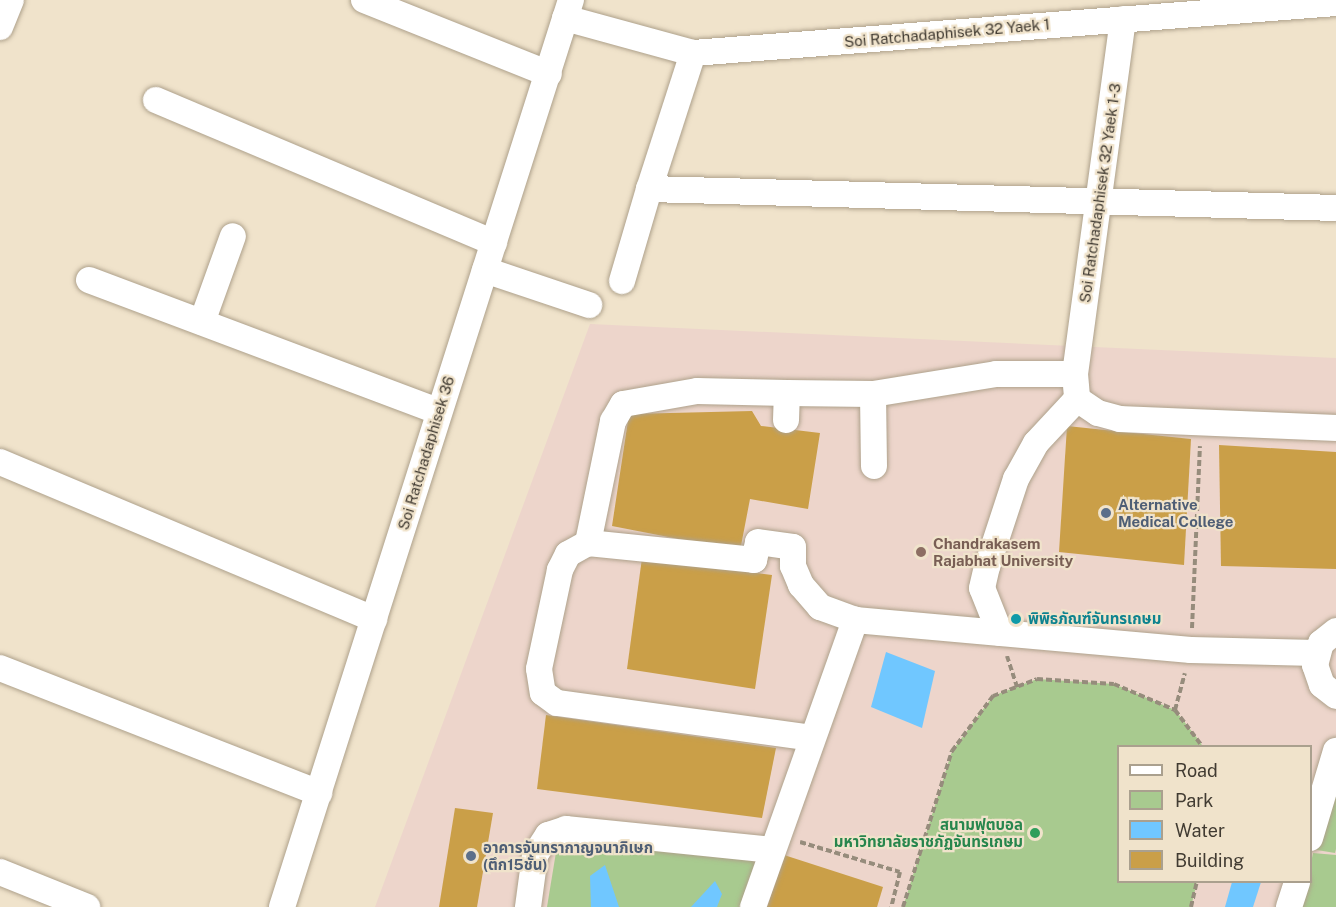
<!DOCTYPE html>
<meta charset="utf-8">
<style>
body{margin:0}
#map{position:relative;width:1336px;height:907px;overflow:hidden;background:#f0e3cb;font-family:"Public Sans","Noto Sans Thai",sans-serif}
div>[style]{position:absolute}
.education>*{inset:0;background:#edd5cb}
.green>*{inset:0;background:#a8ca8f}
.water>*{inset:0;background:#70c7ff}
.building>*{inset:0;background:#ca9f48}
.path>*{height:4px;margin-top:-2px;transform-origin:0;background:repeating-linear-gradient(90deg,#968c7c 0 6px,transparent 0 9px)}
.roads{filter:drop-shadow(0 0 2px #aea18b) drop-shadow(0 0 2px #aea18b)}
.minor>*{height:26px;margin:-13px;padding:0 13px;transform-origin:13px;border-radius:13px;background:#fff}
.dots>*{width:16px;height:16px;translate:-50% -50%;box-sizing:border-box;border:3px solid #f0e3cb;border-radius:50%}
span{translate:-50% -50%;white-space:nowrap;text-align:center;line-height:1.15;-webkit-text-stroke:4.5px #f0e3cb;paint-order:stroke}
.street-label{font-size:15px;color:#413b32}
.service-label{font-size:15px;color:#4e5e75;font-weight:700}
.left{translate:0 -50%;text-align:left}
.education-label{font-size:15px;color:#785e54;font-weight:700}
.culture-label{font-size:15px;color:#0d838f;font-weight:700}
.leisure-label{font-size:15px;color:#27864d;font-weight:700}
.right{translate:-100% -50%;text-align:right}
.legend{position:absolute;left:1117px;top:745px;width:195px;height:138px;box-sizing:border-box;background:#f0e3cb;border:2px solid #aaa08e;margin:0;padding:8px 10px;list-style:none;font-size:18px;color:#413b32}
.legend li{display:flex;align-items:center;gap:12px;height:30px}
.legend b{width:30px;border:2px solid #aaa08e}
</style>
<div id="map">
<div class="education">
<i style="clip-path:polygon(evenodd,590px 324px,1336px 358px,1336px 907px,375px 907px,590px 324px,1118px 746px,1310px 746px,1310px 882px,1118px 882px,1118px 746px)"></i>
</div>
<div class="green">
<i style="clip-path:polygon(1037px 679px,1114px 684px,1175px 710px,1201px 743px,1202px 746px,1118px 746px,1118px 882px,1197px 882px,1191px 907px,903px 907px,952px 751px,993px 696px)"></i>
<i style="clip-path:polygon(1336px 765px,1336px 849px,1335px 853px,1311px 849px)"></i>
<i style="clip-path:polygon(559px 834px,766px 857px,749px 907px,547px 907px)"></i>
<i style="clip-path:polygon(1313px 853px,1336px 855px,1336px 907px,1302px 907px)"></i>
</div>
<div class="water">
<i style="clip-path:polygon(886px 652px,935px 671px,922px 728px,871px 707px)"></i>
<i style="clip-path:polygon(605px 865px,619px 907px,591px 907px,590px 876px)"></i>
<i style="clip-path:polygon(715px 881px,722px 894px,717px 907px,691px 907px)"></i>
<i style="clip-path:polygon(1232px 882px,1261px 882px,1253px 907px,1225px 907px)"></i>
</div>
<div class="building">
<i style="clip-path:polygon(752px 411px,761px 426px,820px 433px,808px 509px,750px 499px,740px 551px,612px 526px,629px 414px)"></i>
<i style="clip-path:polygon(1067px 426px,1191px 439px,1184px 565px,1059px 552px)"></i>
<i style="clip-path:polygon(1219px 445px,1336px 452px,1336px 569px,1221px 566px)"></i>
<i style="clip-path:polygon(642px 558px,772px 575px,755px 689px,627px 669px)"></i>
<i style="clip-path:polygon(546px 715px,776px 748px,762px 818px,537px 789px)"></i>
<i style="clip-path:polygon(455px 808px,493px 813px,477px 907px,439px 907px)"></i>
<i style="clip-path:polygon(784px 855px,883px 887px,877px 907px,767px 907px)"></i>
</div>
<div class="path">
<i style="left:1192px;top:628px;width:182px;rotate:-87.5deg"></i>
<i style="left:1007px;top:656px;width:33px;rotate:72deg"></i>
<i style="left:1175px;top:710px;width:38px;rotate:-75deg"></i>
<i style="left:800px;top:842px;width:104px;rotate:16.7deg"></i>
<i style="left:900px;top:872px;width:36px;rotate:104deg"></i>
<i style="left:903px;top:907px;width:164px;rotate:-72.6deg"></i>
<i style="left:952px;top:751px;width:69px;rotate:-53.3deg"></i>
<i style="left:993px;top:696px;width:47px;rotate:-21.1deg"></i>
<i style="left:1037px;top:679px;width:77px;rotate:3.7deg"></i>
<i style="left:1114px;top:684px;width:66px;rotate:23.1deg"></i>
<i style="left:1175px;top:710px;width:45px;rotate:53.1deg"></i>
<i style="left:1191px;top:907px;width:26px;rotate:-77deg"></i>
</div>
<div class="roads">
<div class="minor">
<i style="left:364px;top:0;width:199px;rotate:21.8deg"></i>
<i style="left:565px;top:18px;width:133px;rotate:15.3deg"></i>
<i style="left:693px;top:53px;width:645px;rotate:-4.45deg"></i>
<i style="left:1123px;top:19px;width:358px;rotate:97.7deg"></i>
<i style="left:1075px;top:374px;width:25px;rotate:85deg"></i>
<i style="left:1077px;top:399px;width:25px;rotate:34deg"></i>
<i style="left:1098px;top:413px;width:23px;rotate:15deg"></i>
<i style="left:1120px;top:419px;width:216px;rotate:2.4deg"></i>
<i style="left:0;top:27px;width:29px;rotate:-68deg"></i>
<i style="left:693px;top:53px;width:143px;rotate:107.9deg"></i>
<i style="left:649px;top:189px;width:687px;rotate:1.58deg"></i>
<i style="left:156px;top:100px;width:367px;rotate:22.9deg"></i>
<i style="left:485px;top:270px;width:110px;rotate:18.6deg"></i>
<i style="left:89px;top:280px;width:373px;rotate:20.6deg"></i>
<i style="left:622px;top:281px;width:96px;rotate:-73.6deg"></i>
<i style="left:202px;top:322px;width:91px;rotate:-70.2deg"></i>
<i style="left:787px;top:393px;width:90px;rotate:-178.7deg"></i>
<i style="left:697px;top:391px;width:75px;rotate:170deg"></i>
<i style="left:623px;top:404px;width:20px;rotate:120deg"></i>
<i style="left:613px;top:421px;width:125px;rotate:101.6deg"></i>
<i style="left:588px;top:543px;width:167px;rotate:5.8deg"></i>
<i style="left:754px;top:560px;width:18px;rotate:-77deg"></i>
<i style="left:758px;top:542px;width:35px;rotate:8deg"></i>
<i style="left:793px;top:547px;width:19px;rotate:90deg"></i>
<i style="left:793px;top:566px;width:21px;rotate:67deg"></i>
<i style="left:801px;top:585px;width:29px;rotate:49deg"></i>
<i style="left:820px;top:607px;width:37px;rotate:20deg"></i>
<i style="left:855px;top:620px;width:337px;rotate:5.1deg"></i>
<i style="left:1191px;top:650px;width:125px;rotate:1.4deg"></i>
<i style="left:786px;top:420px;width:27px;rotate:-88deg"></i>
<i style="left:787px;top:393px;width:86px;rotate:0.7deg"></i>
<i style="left:0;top:462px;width:406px;rotate:22.8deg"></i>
<i style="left:874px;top:466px;width:72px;rotate:-90.8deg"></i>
<i style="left:873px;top:394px;width:125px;rotate:-9.2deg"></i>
<i style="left:996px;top:374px;width:79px"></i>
<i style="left:588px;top:543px;width:23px;rotate:151deg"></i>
<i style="left:568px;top:554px;width:18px;rotate:117deg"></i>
<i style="left:560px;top:570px;width:101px;rotate:102deg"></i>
<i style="left:539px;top:669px;width:24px;rotate:81deg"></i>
<i style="left:543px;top:693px;width:17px;rotate:36deg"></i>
<i style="left:557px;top:703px;width:257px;rotate:7.8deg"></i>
<i style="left:1336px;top:631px;width:19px;rotate:141deg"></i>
<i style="left:1321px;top:643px;width:23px;rotate:105deg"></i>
<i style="left:1315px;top:665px;width:21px;rotate:71deg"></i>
<i style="left:1322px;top:685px;width:18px;rotate:38deg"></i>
<i style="left:1000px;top:633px;width:48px;rotate:-111.8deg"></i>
<i style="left:982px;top:588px;width:22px;rotate:-77deg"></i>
<i style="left:987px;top:567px;width:93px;rotate:-71.8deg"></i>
<i style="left:1016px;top:479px;width:41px;rotate:-60.9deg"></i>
<i style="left:1036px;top:443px;width:60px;rotate:-47deg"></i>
<i style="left:0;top:668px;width:343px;rotate:21.4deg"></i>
<i style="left:1310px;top:838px;width:91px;rotate:-73.4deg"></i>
<i style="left:0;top:872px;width:94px;rotate:21.9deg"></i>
<i style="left:282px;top:907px;width:952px;rotate:-72.33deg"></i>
<i style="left:528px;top:907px;width:52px;rotate:-82.3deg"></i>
<i style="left:535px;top:855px;width:24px;rotate:-57deg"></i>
<i style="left:548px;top:835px;width:19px;rotate:-18deg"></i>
<i style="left:566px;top:829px;width:207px;rotate:5.8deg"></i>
<i style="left:753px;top:907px;width:305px;rotate:-70.4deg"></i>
<i style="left:1289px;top:907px;width:26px;rotate:-72deg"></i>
</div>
</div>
<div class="dots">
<i style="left:1106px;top:513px;background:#5c6f8a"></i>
<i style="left:921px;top:552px;background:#8d6e63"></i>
<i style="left:1016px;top:619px;background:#0f9aa8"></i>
<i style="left:1035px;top:833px;background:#2e9e5b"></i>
<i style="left:471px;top:856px;background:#5c6f8a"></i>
</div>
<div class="street-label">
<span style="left:947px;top:33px;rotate:-5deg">Soi Ratchadaphisek 32 Yaek 1</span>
<span style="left:1100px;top:193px;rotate:-82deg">Soi Ratchadaphisek 32 Yaek 1-3</span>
<span style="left:426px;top:453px;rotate:-73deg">Soi Ratchadaphisek 36</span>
</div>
<div class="service-label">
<span class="left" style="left:1118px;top:513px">Alternative<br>Medical College</span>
<span class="left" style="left:483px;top:856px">อาคารจันทรากาญจนาภิเษก<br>(ตึก15ชั้น)</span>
</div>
<div class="education-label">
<span class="left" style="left:933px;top:552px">Chandrakasem<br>Rajabhat University</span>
</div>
<div class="culture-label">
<span class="left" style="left:1028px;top:619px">พิพิธภัณฑ์จันทรเกษม</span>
</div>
<div class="leisure-label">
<span class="right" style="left:1023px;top:833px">สนามฟุตบอล<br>มหาวิทยาลัยราชภัฏจันทรเกษม</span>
</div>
<ul class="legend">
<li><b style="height:8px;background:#fff"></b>Road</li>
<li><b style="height:16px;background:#a8ca8f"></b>Park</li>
<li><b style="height:16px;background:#70c7ff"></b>Water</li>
<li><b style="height:16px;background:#ca9f48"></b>Building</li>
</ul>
</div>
